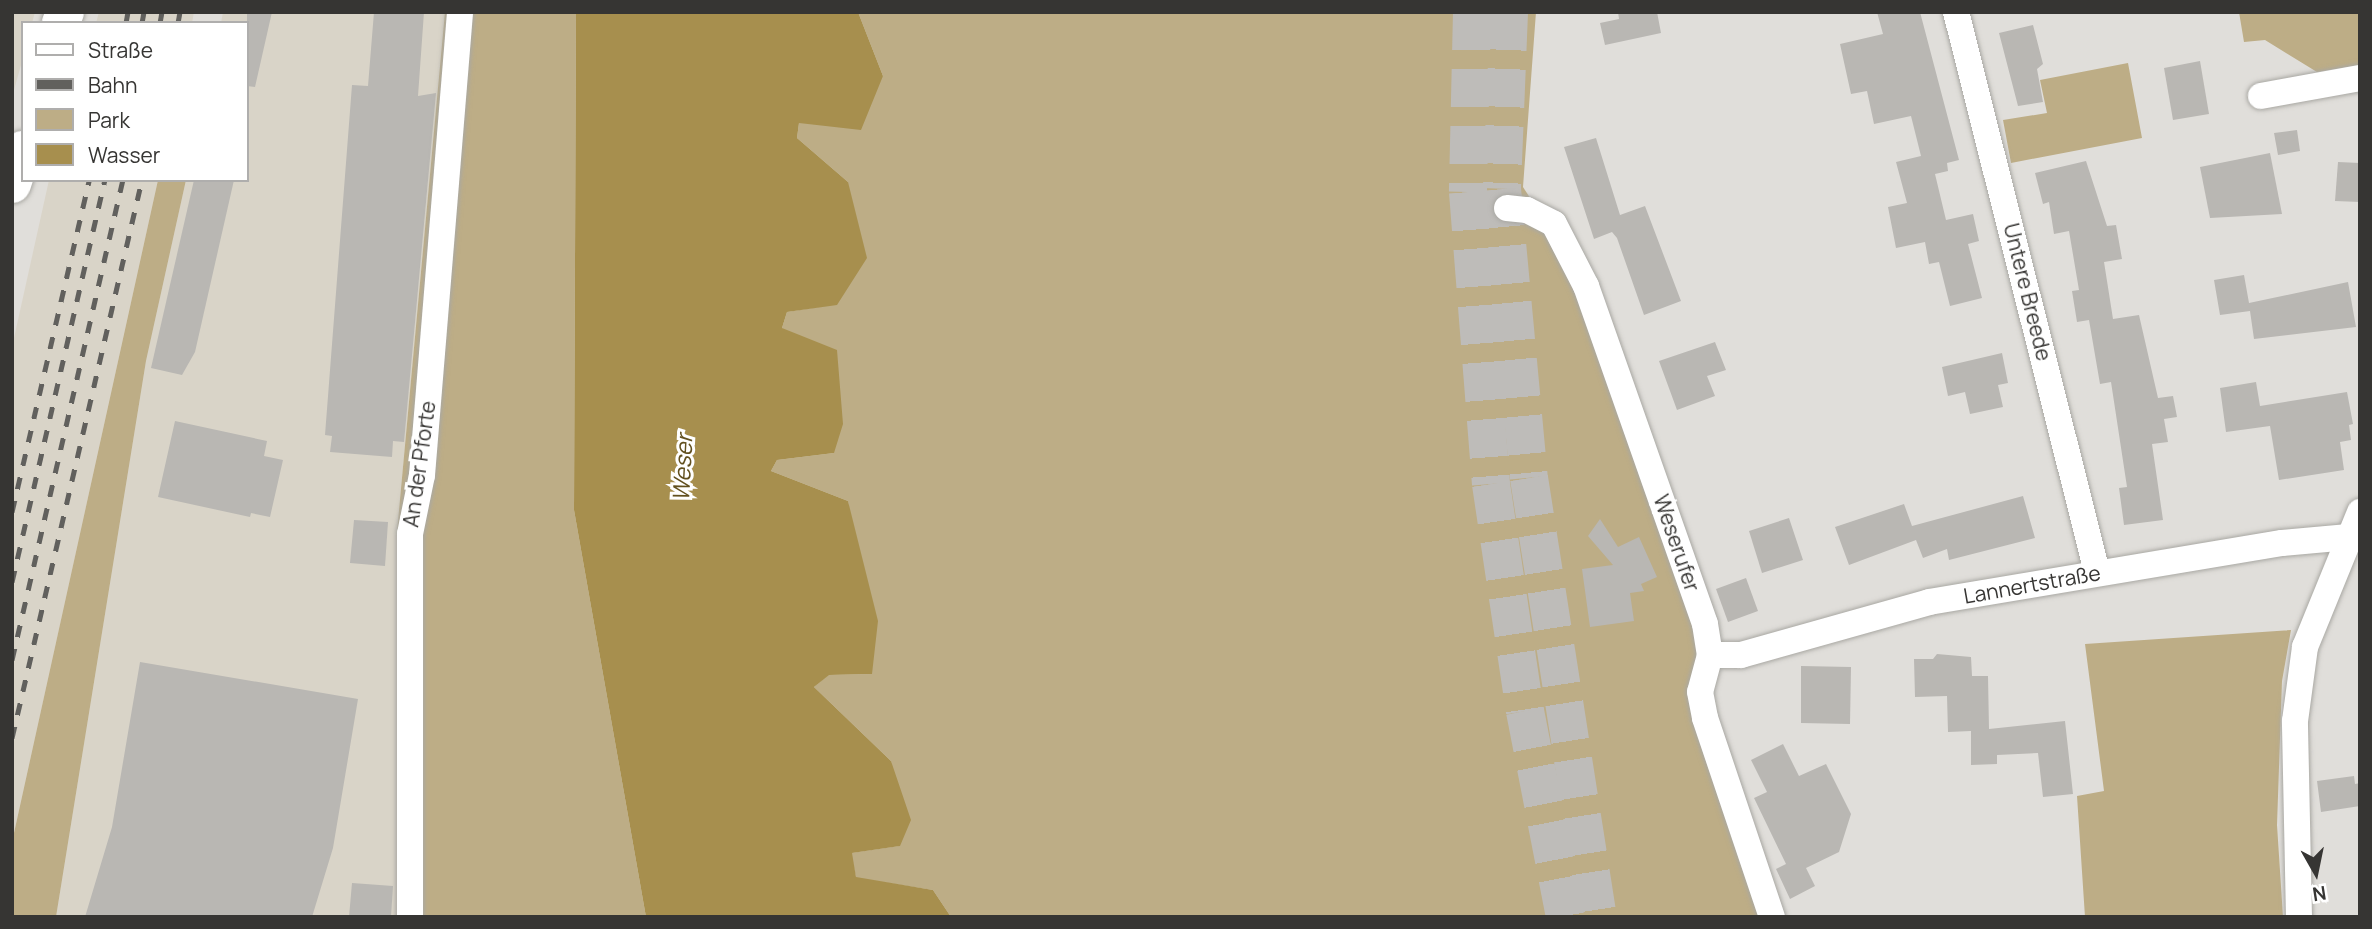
<!DOCTYPE html>
<meta charset="utf-8">
<style>
body{margin:0}
#map{position:relative;width:2372px;height:929px;overflow:hidden;background:#e0deda;font-family:Manrope,sans-serif}
div>[style]{position:absolute}
.built>*{inset:0;background:#d9d4c8}
.green>*{inset:0;background:#bdad86}
.water>*{inset:0;background:#a78f4e}
.building>*{inset:0;background:#b9b7b3}
.highway-tunnel>*{height:38px;margin-top:-19px;transform-origin:0;background:repeating-linear-gradient(90deg,#bebcb9 0 38px,transparent 0 57px)}
.roads{filter:drop-shadow(0 0 2px #a9a8a3) drop-shadow(0 0 2px #a9a8a3)}
.street>*{height:26px;margin:-13px;padding:0 13px;transform-origin:13px;border-radius:13px;background:#fff}
.primary>*{height:38px;margin:-19px;padding:0 19px;transform-origin:19px;border-radius:19px;background:#fff}
.rail>*{height:5px;margin-top:-2.5px;transform-origin:0;background:repeating-linear-gradient(90deg,#61605d 0 12px,transparent 0 24px)}
span{translate:-50% -50%;white-space:nowrap;text-align:center;line-height:1.15;-webkit-text-stroke:6px #fff;paint-order:stroke}
.street-label{font-size:21px;color:#363533}
.water-label{font-size:23px;color:#62501f;font-style:italic}
.frame{position:absolute;inset:0;border:14px solid #363533;pointer-events:none}
.legend{position:absolute;left:21px;top:21px;width:228px;height:161px;box-sizing:border-box;background:#fff;border:2px solid #afaead;margin:0;padding:9px 12px;list-style:none;font-size:21px;color:#363533}
.legend li{display:flex;align-items:center;gap:14px;height:35px}
.legend b{width:35px;border:2px solid #afaead}
.north{position:absolute;left:2281px;top:838px;width:70px;height:70px;-webkit-text-stroke:5px #fff;paint-order:stroke;rotate:171deg;font-size:19px;font-weight:700;line-height:28px;text-align:center;color:#363533}
.north::after{content:'';display:block;margin:auto;width:24px;height:32px;background:#363533;clip-path:polygon(50% 0,100% 100%,50% 72%,0 100%)}
</style>
<div id="map">
<div class="built">
<i style="clip-path:polygon(12px 12px,35px 12px,32px 23px,23px 23px,23px 58px,12px 97px)"></i>
<i style="clip-path:polygon(99px 12px,194px 12px,192px 23px,96px 23px)"></i>
<i style="clip-path:polygon(223px 12px,445px 12px,397px 532px,397px 917px,56px 917px,146px 361px,186px 180px,247px 180px,247px 23px,221px 23px)"></i>
<i style="clip-path:polygon(49px 180px,158px 180px,12px 842px,12px 347px)"></i>
</div>
<div class="green">
<i style="clip-path:polygon(445px 12px,576px 12px,574px 510px,646px 917px,397px 917px,397px 532px)"></i>
<i style="clip-path:polygon(858px 12px,1536px 12px,1523px 187px,1581px 278px,1713px 650px,1700px 705px,1779px 917px,951px 917px,933px 890px,856px 878px,851px 853px,899px 846px,891px 761px,814px 687px,828px 675px,872px 674px,848px 501px,771px 471px,777px 460px,834px 453px,782px 328px,787px 312px,837px 304px,848px 182px,797px 138px,799px 123px,883px 76px)"></i>
<i style="clip-path:polygon(2239px 12px,2360px 12px,2360px 65px,2317px 72px,2265px 40px,2244px 42px)"></i>
<i style="clip-path:polygon(2128px 63px,2142px 138px,2011px 163px,2003px 120px,2047px 113px,2040px 80px)"></i>
<i style="clip-path:polygon(158px 180px,186px 180px,146px 361px,56px 917px,12px 917px,12px 842px)"></i>
<i style="clip-path:polygon(2291px 630px,2282px 681px,2277px 825px,2283px 917px,2085px 917px,2077px 796px,2104px 791px,2085px 644px)"></i>
</div>
<div class="water">
<i style="clip-path:polygon(576px 12px,858px 12px,883px 76px,861px 130px,799px 123px,797px 138px,848px 182px,867px 258px,837px 305px,787px 312px,782px 328px,837px 350px,843px 424px,834px 453px,777px 460px,771px 471px,848px 501px,878px 621px,872px 674px,829px 675px,814px 687px,891px 761px,911px 820px,900px 846px,852px 853px,856px 877px,933px 890px,951px 917px,646px 917px,574px 510px)"></i>
</div>
<div class="building">
<i style="clip-path:polygon(247px 12px,272px 12px,255px 87px,247px 86px)"></i>
<i style="clip-path:polygon(374px 12px,424px 12px,418px 96px,436px 93px,404px 442px,393px 441px,392px 457px,330px 452px,332px 436px,325px 435px,352px 85px,368px 86px)"></i>
<i style="clip-path:polygon(1618px 12px,1657px 12px,1661px 33px,1605px 45px,1600px 23px,1619px 19px)"></i>
<i style="clip-path:polygon(1877px 12px,1920px 12px,1959px 160px,1947px 163px,1948px 171px,1935px 174px,1946px 220px,1973px 214px,1979px 241px,1968px 244px,1982px 298px,1950px 306px,1939px 262px,1929px 264px,1925px 242px,1896px 248px,1888px 207px,1907px 203px,1896px 162px,1921px 156px,1911px 116px,1874px 124px,1867px 91px,1851px 94px,1840px 44px,1883px 34px)"></i>
<i style="clip-path:polygon(2033px 25px,2043px 64px,2037px 69px,2043px 102px,2018px 106px,1999px 33px)"></i>
<i style="clip-path:polygon(2200px 61px,2209px 114px,2173px 120px,2164px 68px)"></i>
<i style="clip-path:polygon(2297px 130px,2300px 151px,2278px 155px,2274px 133px)"></i>
<i style="clip-path:polygon(1596px 138px,1620px 215px,1645px 206px,1681px 301px,1644px 315px,1617px 238px,1612px 232px,1594px 239px,1564px 147px)"></i>
<i style="clip-path:polygon(2270px 153px,2282px 214px,2210px 218px,2200px 167px)"></i>
<i style="clip-path:polygon(2086px 161px,2107px 226px,2116px 225px,2122px 259px,2104px 262px,2113px 319px,2139px 315px,2158px 398px,2173px 396px,2177px 417px,2164px 419px,2168px 442px,2152px 444px,2163px 520px,2124px 525px,2119px 488px,2127px 487px,2111px 382px,2100px 384px,2089px 320px,2077px 322px,2072px 291px,2079px 290px,2069px 231px,2054px 234px,2049px 202px,2043px 204px,2035px 173px)"></i>
<i style="clip-path:polygon(2338px 162px,2360px 163px,2360px 202px,2335px 201px)"></i>
<i style="clip-path:polygon(194px 180px,234px 180px,195px 352px,182px 375px,151px 368px)"></i>
<i style="clip-path:polygon(2244px 275px,2249px 303px,2348px 282px,2356px 327px,2254px 339px,2250px 311px,2220px 315px,2214px 280px)"></i>
<i style="clip-path:polygon(1715px 342px,1726px 370px,1707px 376px,1715px 396px,1677px 410px,1659px 361px)"></i>
<i style="clip-path:polygon(2002px 353px,2008px 383px,1998px 385px,2003px 407px,1970px 414px,1965px 392px,1948px 396px,1942px 367px)"></i>
<i style="clip-path:polygon(2256px 382px,2260px 406px,2347px 392px,2353px 424px,2349px 425px,2351px 440px,2340px 442px,2344px 470px,2279px 480px,2270px 426px,2226px 432px,2220px 388px)"></i>
<i style="clip-path:polygon(175px 421px,267px 441px,264px 456px,283px 460px,270px 517px,251px 513px,250px 517px,158px 497px)"></i>
<i style="clip-path:polygon(2023px 496px,2035px 538px,1949px 560px,1947px 549px,1923px 558px,1916px 540px,1849px 565px,1835px 527px,1904px 504px,1912px 526px)"></i>
<i style="clip-path:polygon(1789px 518px,1803px 560px,1762px 573px,1749px 531px)"></i>
<i style="clip-path:polygon(1600px 519px,1618px 547px,1639px 537px,1657px 577px,1641px 584px,1644px 591px,1630px 593px,1634px 621px,1590px 627px,1582px 569px,1613px 565px,1588px 536px)"></i>
<i style="clip-path:polygon(354px 520px,388px 522px,385px 566px,350px 563px)"></i>
<i style="clip-path:polygon(1746px 578px,1758px 611px,1728px 622px,1716px 589px)"></i>
<i style="clip-path:polygon(1937px 654px,1971px 657px,1972px 676px,1988px 676px,1989px 729px,2065px 721px,2073px 794px,2043px 797px,2038px 753px,1997px 755px,1997px 764px,1971px 765px,1971px 731px,1948px 732px,1947px 696px,1915px 697px,1914px 659px,1933px 659px)"></i>
<i style="clip-path:polygon(140px 662px,358px 699px,333px 848px,312px 917px,85px 917px,112px 827px)"></i>
<i style="clip-path:polygon(1801px 666px,1851px 667px,1850px 724px,1801px 723px)"></i>
<i style="clip-path:polygon(1783px 744px,1799px 776px,1826px 764px,1851px 814px,1839px 852px,1806px 868px,1815px 886px,1790px 899px,1776px 869px,1786px 864px,1754px 798px,1767px 792px,1751px 760px)"></i>
<i style="clip-path:polygon(2354px 776px,2355px 784px,2360px 783px,2360px 806px,2321px 812px,2317px 781px)"></i>
<i style="clip-path:polygon(352px 883px,393px 886px,391px 917px,349px 917px)"></i>
</div>
<div class="highway-tunnel">
<i style="left:1472px;top:12px;width:180px;rotate:91.3deg"></i>
<i style="left:1468px;top:192px;width:293px;rotate:85.5deg"></i>
<i style="left:1491px;top:484px;width:230px;rotate:81.5deg"></i>
<i style="left:1525px;top:711px;width:210px;rotate:79deg"></i>
<i style="left:1509px;top:12px;width:177px;rotate:92.3deg"></i>
<i style="left:1502px;top:189px;width:290px;rotate:84.7deg"></i>
<i style="left:1529px;top:478px;width:444px;rotate:81.1deg"></i>
</div>
<div class="roads">
<div class="street">
<i style="left:1956px;top:12px;width:577px;rotate:75.87deg"></i>
<i style="left:2261px;top:96px;width:101px;rotate:-10.3deg"></i>
<i style="left:1507px;top:208px;width:20px;rotate:6deg"></i>
<i style="left:1527px;top:210px;width:30px;rotate:27deg"></i>
<i style="left:1554px;top:224px;width:70px;rotate:62.7deg"></i>
<i style="left:1586px;top:286px;width:358px;rotate:70.6deg"></i>
<i style="left:1705px;top:624px;width:31px;rotate:81deg"></i>
<i style="left:1710px;top:655px;width:38px;rotate:105deg"></i>
<i style="left:1700px;top:692px;width:26px;rotate:79deg"></i>
<i style="left:1705px;top:718px;width:210px;rotate:71.4deg"></i>
<i style="left:1710px;top:655px;width:31px"></i>
<i style="left:1741px;top:655px;width:195px;rotate:-15.7deg"></i>
<i style="left:1929px;top:602px;width:358px;rotate:-9.5deg"></i>
<i style="left:2282px;top:543px;width:78px;rotate:-5.1deg"></i>
<i style="left:410px;top:917px;width:383px;rotate:-90deg"></i>
<i style="left:410px;top:534px;width:60px;rotate:-78.5deg"></i>
<i style="left:422px;top:475px;width:465px;rotate:-85.3deg"></i>
<i style="left:2299px;top:917px;width:196px;rotate:-91.2deg"></i>
<i style="left:2295px;top:721px;width:75px;rotate:-82.3deg"></i>
<i style="left:2305px;top:647px;width:146px;rotate:-67.8deg"></i>
</div>
<div class="primary">
<i style="left:61px;top:23px;width:12px;rotate:-70deg"></i>
<i style="left:12px;top:184px;width:36px;rotate:-72deg"></i>
</div>
</div>
<div class="rail">
<i style="left:126px;top:23px;width:11px;rotate:-80deg"></i>
<i style="left:142px;top:23px;width:11px;rotate:-80deg"></i>
<i style="left:160px;top:23px;width:11px;rotate:-80deg"></i>
<i style="left:178px;top:23px;width:11px;rotate:-80deg"></i>
<i style="left:12px;top:512px;width:341px;rotate:-76.9deg"></i>
<i style="left:12px;top:582px;width:413px;rotate:-77deg"></i>
<i style="left:12px;top:660px;width:493px;rotate:-77deg"></i>
<i style="left:12px;top:738px;width:573px;rotate:-76.89deg"></i>
</div>
<div class="street-label">
<span style="left:2028px;top:292px;rotate:76deg">Untere Breede</span>
<span style="left:419px;top:464px;rotate:-82deg">An der Pforte</span>
<span style="left:1677px;top:543px;rotate:71deg">Weserufer</span>
<span style="left:2032px;top:584px;rotate:-10deg">Lannertstraße</span>
</div>
<div class="water-label">
<span style="left:682px;top:468px;rotate:-87deg">Weser</span>
</div>
<div class="frame"></div>
<ul class="legend">
<li><b style="height:9px;background:#fff"></b>Straße</li>
<li><b style="height:9px;background:#61605d"></b>Bahn</li>
<li><b style="height:19px;background:#bdad86"></b>Park</li>
<li><b style="height:19px;background:#a78f4e"></b>Wasser</li>
</ul>
<div class="north">N</div>
</div>
